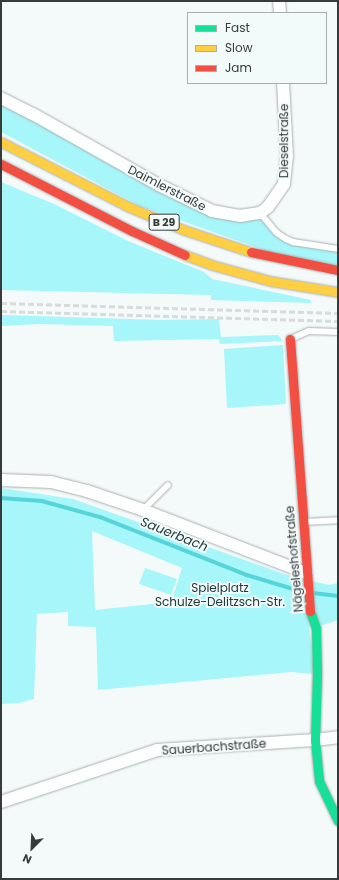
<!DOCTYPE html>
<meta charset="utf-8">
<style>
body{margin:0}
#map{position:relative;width:339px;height:880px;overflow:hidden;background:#f4f9f9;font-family:Poppins,sans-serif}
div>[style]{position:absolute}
.green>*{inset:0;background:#a6f6fa}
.stream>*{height:3.5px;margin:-1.75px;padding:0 1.75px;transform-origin:1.75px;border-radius:1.75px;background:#55d4da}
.roads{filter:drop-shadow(0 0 1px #abafaf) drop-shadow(0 0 1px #abafaf)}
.lane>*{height:6px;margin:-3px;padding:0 3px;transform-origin:3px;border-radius:3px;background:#fdfefe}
.street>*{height:12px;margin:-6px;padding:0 6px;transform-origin:6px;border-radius:6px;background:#fdfefe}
.fast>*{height:9px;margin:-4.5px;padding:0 4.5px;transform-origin:4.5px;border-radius:4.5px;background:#16e098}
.slow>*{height:9px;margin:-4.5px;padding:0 4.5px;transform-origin:4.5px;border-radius:4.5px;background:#ffcf43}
.jam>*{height:9px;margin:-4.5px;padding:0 4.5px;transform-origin:4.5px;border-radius:4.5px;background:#f24e42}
.rail>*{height:3px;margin-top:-1.5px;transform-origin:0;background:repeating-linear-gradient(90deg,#d9dada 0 6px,transparent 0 9px)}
span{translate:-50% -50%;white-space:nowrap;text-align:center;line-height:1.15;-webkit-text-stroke:4px #f3fafa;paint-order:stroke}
.shield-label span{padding:1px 3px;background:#f3fafa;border:1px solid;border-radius:3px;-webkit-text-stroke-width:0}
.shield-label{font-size:11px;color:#383b3b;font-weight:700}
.street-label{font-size:12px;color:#383b3b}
.park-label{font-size:12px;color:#213a3b}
.water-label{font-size:13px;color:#223b3c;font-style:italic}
.frame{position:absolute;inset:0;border:2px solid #383b3b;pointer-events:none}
.legend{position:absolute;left:187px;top:12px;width:140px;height:72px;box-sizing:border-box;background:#f3fafa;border:1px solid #a8aeae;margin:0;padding:5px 7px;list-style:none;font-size:12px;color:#383b3b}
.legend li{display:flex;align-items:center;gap:8px;height:20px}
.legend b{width:20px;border:1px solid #a8aeae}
.north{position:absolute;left:12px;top:828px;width:40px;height:40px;-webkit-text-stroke:3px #f3fafa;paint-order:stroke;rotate:204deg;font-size:11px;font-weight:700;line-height:16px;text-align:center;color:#383b3b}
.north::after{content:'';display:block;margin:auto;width:14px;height:18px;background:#383b3b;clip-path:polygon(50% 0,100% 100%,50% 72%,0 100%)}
</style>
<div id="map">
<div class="green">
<i style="clip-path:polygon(1px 98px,211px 211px,260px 213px,286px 239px,338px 249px,338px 266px,281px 256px,140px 206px,1px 132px)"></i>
<i style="clip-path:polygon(1px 182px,54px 204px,128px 241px,204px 272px,212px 279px,311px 300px,311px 303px,211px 300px,211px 295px,1px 290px)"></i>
<i style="clip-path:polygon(1px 315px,162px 320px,219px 319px,221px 337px,278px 335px,283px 341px,220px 344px,219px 339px,114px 341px,113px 326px,40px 324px,1px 326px)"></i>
<i style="clip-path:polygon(283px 345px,286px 404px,227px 408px,224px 349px)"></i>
<i style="clip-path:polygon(evenodd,1px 488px,73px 499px,304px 581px,314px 674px,291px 672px,98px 690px,96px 627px,68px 626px,68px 612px,37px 614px,34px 699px,19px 703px,1px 704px,1px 488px,92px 531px,182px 568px,171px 602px,95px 610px,92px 531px)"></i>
<i style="clip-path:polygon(145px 568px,177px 579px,171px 595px,139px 584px)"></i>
<i style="clip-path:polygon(307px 580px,329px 585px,338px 583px,338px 620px,320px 626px)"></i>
</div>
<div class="stream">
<i style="left:1px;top:498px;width:41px;rotate:4.2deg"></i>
<i style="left:42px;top:501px;width:60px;rotate:15.4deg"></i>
<i style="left:100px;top:517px;width:158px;rotate:21.5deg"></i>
<i style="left:247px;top:575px;width:59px;rotate:16.9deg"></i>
<i style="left:313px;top:593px;width:25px;rotate:7deg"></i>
</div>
<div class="roads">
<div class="lane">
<i style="left:260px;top:213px;width:26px;rotate:50deg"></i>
<i style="left:277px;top:233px;width:11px;rotate:34deg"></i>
<i style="left:286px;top:239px;width:8px;rotate:23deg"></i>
<i style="left:293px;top:242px;width:46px;rotate:8.8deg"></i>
<i style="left:291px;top:339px;width:20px;rotate:-24deg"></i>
<i style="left:309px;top:331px;width:29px;rotate:2deg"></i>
<i style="left:143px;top:510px;width:35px;rotate:-45deg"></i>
<i style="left:304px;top:522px;width:34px;rotate:-3deg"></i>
</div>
<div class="street">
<i style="left:279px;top:1px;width:12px;rotate:85deg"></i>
<i style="left:1px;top:98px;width:36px;rotate:27deg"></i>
<i style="left:33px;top:114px;width:145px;rotate:29.4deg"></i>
<i style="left:159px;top:185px;width:59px;rotate:26.1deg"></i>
<i style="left:212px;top:211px;width:28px;rotate:10deg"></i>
<i style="left:240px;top:216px;width:20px;rotate:-9deg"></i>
<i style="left:260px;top:213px;width:10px;rotate:-37deg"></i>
<i style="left:268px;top:207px;width:28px;rotate:-55deg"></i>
<i style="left:284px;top:184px;width:28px;rotate:-84deg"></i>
<i style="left:287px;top:156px;width:73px;rotate:-93.1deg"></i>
<i style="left:1px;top:480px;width:50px;rotate:2.3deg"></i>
<i style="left:51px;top:482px;width:37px;rotate:14deg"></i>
<i style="left:87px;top:491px;width:59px;rotate:18.7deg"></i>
<i style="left:143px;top:510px;width:175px;rotate:21.1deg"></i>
<i style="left:1px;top:802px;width:164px;rotate:-18.4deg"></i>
<i style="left:157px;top:750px;width:158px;rotate:-3.6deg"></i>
<i style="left:315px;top:740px;width:23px;rotate:-7deg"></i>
</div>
<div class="fast">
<i style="left:310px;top:611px;width:18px;rotate:71deg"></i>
<i style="left:316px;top:628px;width:46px;rotate:88.8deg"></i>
<i style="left:317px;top:674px;width:66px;rotate:91.7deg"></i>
<i style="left:315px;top:740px;width:41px;rotate:84.4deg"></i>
<i style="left:319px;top:781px;width:44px;rotate:64.6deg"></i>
</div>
<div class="slow">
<i style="left:1px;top:142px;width:144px;rotate:26.9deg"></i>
<i style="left:129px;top:207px;width:60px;rotate:22.7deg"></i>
<i style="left:184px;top:230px;width:71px;rotate:18.2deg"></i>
<i style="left:185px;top:255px;width:29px;rotate:20deg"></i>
<i style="left:212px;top:265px;width:60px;rotate:15.4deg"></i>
<i style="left:270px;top:281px;width:69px;rotate:9.2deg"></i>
</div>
<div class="jam">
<i style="left:1px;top:164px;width:147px;rotate:27.1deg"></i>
<i style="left:132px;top:231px;width:58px;rotate:24.4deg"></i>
<i style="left:251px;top:252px;width:89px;rotate:11.7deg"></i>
<i style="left:290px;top:339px;width:273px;rotate:85.8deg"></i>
</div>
</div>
<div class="rail">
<i style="left:1px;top:303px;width:337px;rotate:1.7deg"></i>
<i style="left:1px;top:311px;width:337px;rotate:1.7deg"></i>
</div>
<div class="shield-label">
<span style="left:164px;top:222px">B 29</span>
</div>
<div class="street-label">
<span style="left:284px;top:141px;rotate:-90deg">Dieselstraße</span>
<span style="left:167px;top:188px;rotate:27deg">Daimlerstraße</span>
<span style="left:294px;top:559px;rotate:-95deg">Nägeleshofstraße</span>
<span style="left:214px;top:747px;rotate:-4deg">Sauerbachstraße</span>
</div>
<div class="park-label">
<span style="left:220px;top:595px">Spielplatz<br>Schulze-Delitzsch-Str.</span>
</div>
<div class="water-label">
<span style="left:174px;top:535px;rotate:22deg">Sauerbach</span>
</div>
<div class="frame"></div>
<ul class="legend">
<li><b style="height:5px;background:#16e098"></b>Fast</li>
<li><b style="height:5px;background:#ffcf43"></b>Slow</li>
<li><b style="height:5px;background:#f24e42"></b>Jam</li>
</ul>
<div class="north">N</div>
</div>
